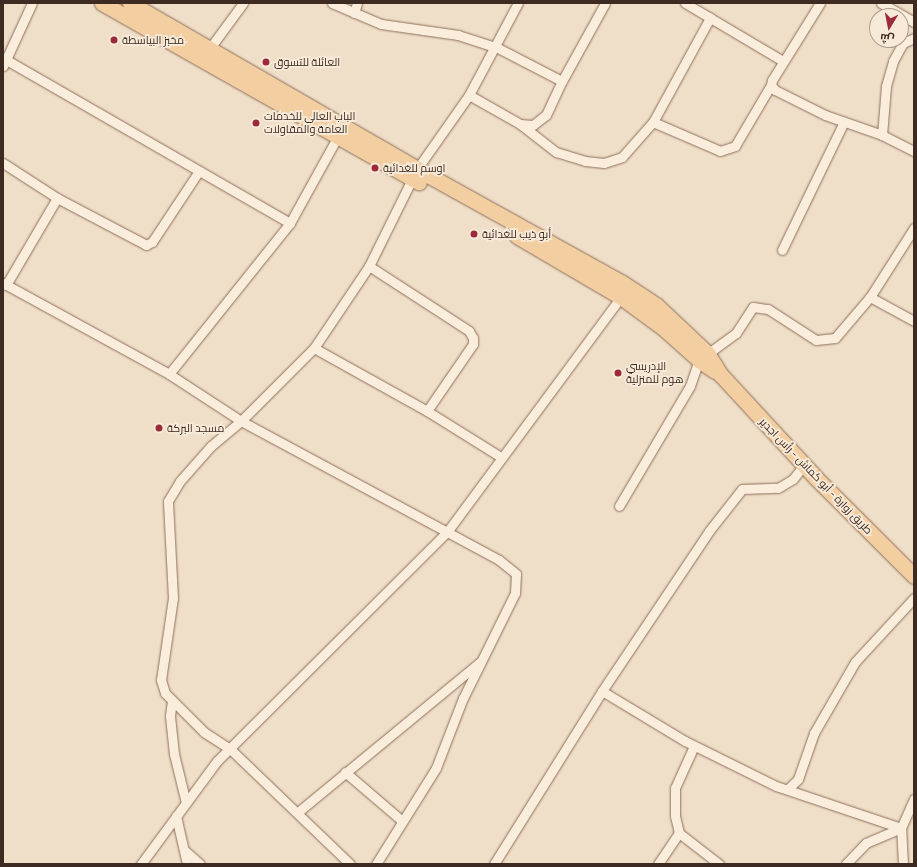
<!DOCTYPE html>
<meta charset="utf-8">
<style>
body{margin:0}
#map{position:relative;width:917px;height:867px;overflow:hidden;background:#f0dfc8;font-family:Georgia,Cairo,serif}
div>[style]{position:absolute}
.roads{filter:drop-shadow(0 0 1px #8d705c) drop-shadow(0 0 1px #8d705c)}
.minor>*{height:9px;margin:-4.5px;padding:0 4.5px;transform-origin:4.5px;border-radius:4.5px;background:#faeddc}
.primary>*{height:15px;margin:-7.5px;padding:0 7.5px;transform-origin:7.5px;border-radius:7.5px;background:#f3cea0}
.dots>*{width:11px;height:11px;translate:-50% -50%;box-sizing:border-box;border:2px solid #f7ead8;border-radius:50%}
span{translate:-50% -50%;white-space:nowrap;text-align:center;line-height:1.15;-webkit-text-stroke:3.5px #f7ead8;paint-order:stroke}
.poi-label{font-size:11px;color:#3d2a20}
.left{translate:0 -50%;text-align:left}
.street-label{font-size:11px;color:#3d2a20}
.frame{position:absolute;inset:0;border:4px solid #3d2a20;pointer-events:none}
.north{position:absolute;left:869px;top:8px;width:40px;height:40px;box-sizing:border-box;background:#f7ead8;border:1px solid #ad9d8e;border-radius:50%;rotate:190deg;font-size:11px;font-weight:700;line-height:16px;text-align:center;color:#3d2a20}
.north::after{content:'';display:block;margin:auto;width:14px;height:18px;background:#9d2a3a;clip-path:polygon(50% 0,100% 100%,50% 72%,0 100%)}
</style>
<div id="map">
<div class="roads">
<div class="minor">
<i style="left:332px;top:3px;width:53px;rotate:23.2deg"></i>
<i style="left:381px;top:24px;width:78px;rotate:8.1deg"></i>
<i style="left:458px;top:35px;width:40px;rotate:18deg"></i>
<i style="left:496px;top:47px;width:74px;rotate:27.3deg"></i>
<i style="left:562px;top:81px;width:89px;rotate:-61.1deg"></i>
<i style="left:685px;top:3px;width:114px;rotate:30.6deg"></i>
<i style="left:820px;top:3px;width:91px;rotate:121.9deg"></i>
<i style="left:772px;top:80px;width:5px;rotate:101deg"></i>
<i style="left:771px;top:85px;width:6px;rotate:51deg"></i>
<i style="left:775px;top:90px;width:56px;rotate:26.6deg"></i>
<i style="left:825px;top:115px;width:60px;rotate:19.3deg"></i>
<i style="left:882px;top:135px;width:36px;rotate:27deg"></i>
<i style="left:881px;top:3px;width:38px;rotate:30deg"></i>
<i style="left:354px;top:13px;width:10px;rotate:-73deg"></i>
<i style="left:210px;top:48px;width:56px;rotate:-53.7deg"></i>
<i style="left:3px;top:58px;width:331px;rotate:29.9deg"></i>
<i style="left:3px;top:66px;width:69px;rotate:-65.3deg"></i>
<i style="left:469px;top:95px;width:59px;rotate:29.6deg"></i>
<i style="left:520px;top:124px;width:13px;rotate:4deg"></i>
<i style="left:533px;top:125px;width:16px;rotate:-38deg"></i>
<i style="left:546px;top:115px;width:38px;rotate:-65deg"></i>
<i style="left:653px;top:122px;width:73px;rotate:23.4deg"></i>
<i style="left:720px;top:151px;width:16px;rotate:-18deg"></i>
<i style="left:735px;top:146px;width:71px;rotate:-59.5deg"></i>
<i style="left:520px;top:124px;width:46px;rotate:37.9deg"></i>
<i style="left:556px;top:152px;width:30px;rotate:17deg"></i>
<i style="left:585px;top:161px;width:19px;rotate:6deg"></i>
<i style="left:604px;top:163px;width:19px;rotate:-18deg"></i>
<i style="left:622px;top:157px;width:47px;rotate:-48.5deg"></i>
<i style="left:653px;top:122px;width:119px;rotate:-61.3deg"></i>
<i style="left:882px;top:135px;width:49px;rotate:-85.3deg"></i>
<i style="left:886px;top:86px;width:26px;rotate:-74deg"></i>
<i style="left:893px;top:61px;width:21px;rotate:-61deg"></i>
<i style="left:903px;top:43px;width:12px;rotate:-24deg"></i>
<i style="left:3px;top:163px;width:64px;rotate:32.9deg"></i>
<i style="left:57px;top:198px;width:101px;rotate:27.8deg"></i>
<i style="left:146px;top:245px;width:7px;rotate:-27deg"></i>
<i style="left:152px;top:242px;width:85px;rotate:-56.5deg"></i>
<i style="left:782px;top:250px;width:142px;rotate:-64.2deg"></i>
<i style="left:369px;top:266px;width:119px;rotate:33deg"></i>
<i style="left:469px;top:331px;width:8px;rotate:60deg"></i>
<i style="left:473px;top:338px;width:6px;rotate:90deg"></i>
<i style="left:473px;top:344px;width:81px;rotate:124.5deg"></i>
<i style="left:3px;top:283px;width:189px;rotate:28.7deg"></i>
<i style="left:169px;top:374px;width:86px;rotate:33.1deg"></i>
<i style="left:241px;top:421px;width:293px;rotate:28.3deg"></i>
<i style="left:499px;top:560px;width:22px;rotate:39deg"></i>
<i style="left:516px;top:574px;width:19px;rotate:93deg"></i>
<i style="left:515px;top:593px;width:117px;rotate:116.3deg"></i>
<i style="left:463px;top:698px;width:75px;rotate:111.1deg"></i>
<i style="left:436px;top:768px;width:113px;rotate:122deg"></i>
<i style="left:6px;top:285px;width:101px;rotate:-59.6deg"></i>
<i style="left:870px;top:297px;width:50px;rotate:28.6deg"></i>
<i style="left:314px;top:348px;width:129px;rotate:29.1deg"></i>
<i style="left:427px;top:411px;width:87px;rotate:31.9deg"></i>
<i style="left:169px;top:374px;width:193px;rotate:-51.3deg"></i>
<i style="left:290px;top:223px;width:99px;rotate:-61.1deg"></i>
<i style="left:619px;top:506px;width:139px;rotate:-59.4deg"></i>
<i style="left:690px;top:386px;width:28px;rotate:-71deg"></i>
<i style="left:699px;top:360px;width:46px;rotate:-36.1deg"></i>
<i style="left:736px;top:333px;width:31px;rotate:-57deg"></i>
<i style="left:753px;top:307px;width:15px;rotate:8deg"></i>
<i style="left:768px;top:309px;width:57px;rotate:32.9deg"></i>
<i style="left:816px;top:340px;width:19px;rotate:-6deg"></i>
<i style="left:835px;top:338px;width:54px;rotate:-49.5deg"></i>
<i style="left:870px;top:297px;width:82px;rotate:-57.5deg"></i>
<i style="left:602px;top:691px;width:97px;rotate:31.1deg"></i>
<i style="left:685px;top:741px;width:102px;rotate:26.3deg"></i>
<i style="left:776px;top:786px;width:132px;rotate:18.6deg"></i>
<i style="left:901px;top:828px;width:38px;rotate:157deg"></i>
<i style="left:866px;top:843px;width:29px;rotate:134deg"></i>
<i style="left:172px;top:701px;width:15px;rotate:98deg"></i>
<i style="left:170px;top:716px;width:38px;rotate:84deg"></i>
<i style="left:174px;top:754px;width:50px;rotate:76.2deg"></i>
<i style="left:345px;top:772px;width:74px;rotate:40.6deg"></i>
<i style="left:789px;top:788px;width:13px;rotate:-45deg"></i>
<i style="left:798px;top:779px;width:49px;rotate:-70.8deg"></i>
<i style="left:814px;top:733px;width:82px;rotate:-60deg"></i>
<i style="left:855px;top:662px;width:87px;rotate:-47.3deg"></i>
<i style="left:298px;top:812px;width:236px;rotate:-39.5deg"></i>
<i style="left:176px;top:816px;width:49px;rotate:77.1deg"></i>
<i style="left:679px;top:833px;width:17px;rotate:-103deg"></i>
<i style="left:675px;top:816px;width:28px;rotate:-90deg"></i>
<i style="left:675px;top:788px;width:46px;rotate:-65.7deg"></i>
<i style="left:184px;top:850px;width:21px;rotate:41deg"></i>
<i style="left:141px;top:864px;width:128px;rotate:-53.6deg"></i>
<i style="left:217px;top:761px;width:325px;rotate:-44.9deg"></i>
<i style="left:447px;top:532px;width:292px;rotate:-53.5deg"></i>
<i style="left:350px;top:864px;width:166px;rotate:-136.2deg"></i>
<i style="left:230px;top:749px;width:31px;rotate:-147deg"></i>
<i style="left:204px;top:732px;width:55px;rotate:-135deg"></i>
<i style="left:165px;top:693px;width:14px;rotate:-107deg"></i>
<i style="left:161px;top:680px;width:83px;rotate:-81.7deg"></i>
<i style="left:173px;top:598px;width:97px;rotate:-93deg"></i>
<i style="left:168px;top:501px;width:23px;rotate:-59deg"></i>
<i style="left:180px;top:481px;width:47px;rotate:-48.5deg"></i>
<i style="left:211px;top:446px;width:39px;rotate:-40deg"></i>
<i style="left:241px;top:421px;width:103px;rotate:-45deg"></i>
<i style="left:314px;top:348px;width:99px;rotate:-56.1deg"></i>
<i style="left:369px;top:266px;width:108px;rotate:-63.7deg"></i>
<i style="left:417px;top:169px;width:90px;rotate:-54.9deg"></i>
<i style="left:469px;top:95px;width:104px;rotate:-62deg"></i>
<i style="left:494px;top:864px;width:204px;rotate:-58deg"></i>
<i style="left:602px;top:691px;width:192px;rotate:-56.2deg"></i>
<i style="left:709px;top:531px;width:53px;rotate:-51.8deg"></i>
<i style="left:742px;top:489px;width:36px;rotate:-2deg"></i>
<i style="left:778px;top:488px;width:17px;rotate:-31deg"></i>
<i style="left:793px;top:479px;width:18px;rotate:-52deg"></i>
<i style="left:658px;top:864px;width:37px;rotate:-56deg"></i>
<i style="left:679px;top:833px;width:51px;rotate:37.8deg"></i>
<i style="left:903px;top:864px;width:36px;rotate:-93deg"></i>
<i style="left:901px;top:828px;width:32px;rotate:-66deg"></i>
</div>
<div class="primary">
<i style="left:102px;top:3px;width:364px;rotate:29.5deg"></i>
<i style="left:130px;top:3px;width:332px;rotate:30deg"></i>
<i style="left:417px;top:169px;width:233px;rotate:29deg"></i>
<i style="left:621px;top:282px;width:42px;rotate:33.3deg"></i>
<i style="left:656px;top:305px;width:70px;rotate:43.3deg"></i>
<i style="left:707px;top:353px;width:26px;rotate:58deg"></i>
<i style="left:721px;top:375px;width:139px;rotate:47.3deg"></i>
<i style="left:815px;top:477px;width:140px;rotate:45deg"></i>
<i style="left:517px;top:236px;width:121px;rotate:30.4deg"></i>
<i style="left:621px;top:297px;width:51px;rotate:36.2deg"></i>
<i style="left:662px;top:327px;width:50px;rotate:41.7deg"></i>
<i style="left:699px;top:360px;width:19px;rotate:35deg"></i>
</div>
</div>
<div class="dots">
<i style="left:114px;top:40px;background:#9d2a3a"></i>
<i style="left:266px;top:62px;background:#9d2a3a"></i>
<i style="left:256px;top:123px;background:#9d2a3a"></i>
<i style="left:375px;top:168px;background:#9d2a3a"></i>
<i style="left:474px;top:234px;background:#9d2a3a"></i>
<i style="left:618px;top:373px;background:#9d2a3a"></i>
<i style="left:159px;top:428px;background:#9d2a3a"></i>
</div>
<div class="poi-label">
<span class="left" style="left:122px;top:40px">مخبز البياسطة</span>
<span class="left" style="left:274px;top:62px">العائلة للتسوق</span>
<span class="left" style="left:264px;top:123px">الباب العالي للخدمات<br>العامة والمقاولات</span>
<span class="left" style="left:383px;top:168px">اوسم للغدائية</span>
<span class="left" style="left:482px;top:234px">أبو ذيب للغدائية</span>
<span class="left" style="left:626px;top:373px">الإدريسي<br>هوم للمنزلية</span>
<span class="left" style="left:167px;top:428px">مسجد البركة</span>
</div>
<div class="street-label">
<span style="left:816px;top:476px;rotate:46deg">طريق زوارة - أبو كماش - رأس اجدير</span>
</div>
<div class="frame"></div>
<div class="north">ش</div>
</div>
